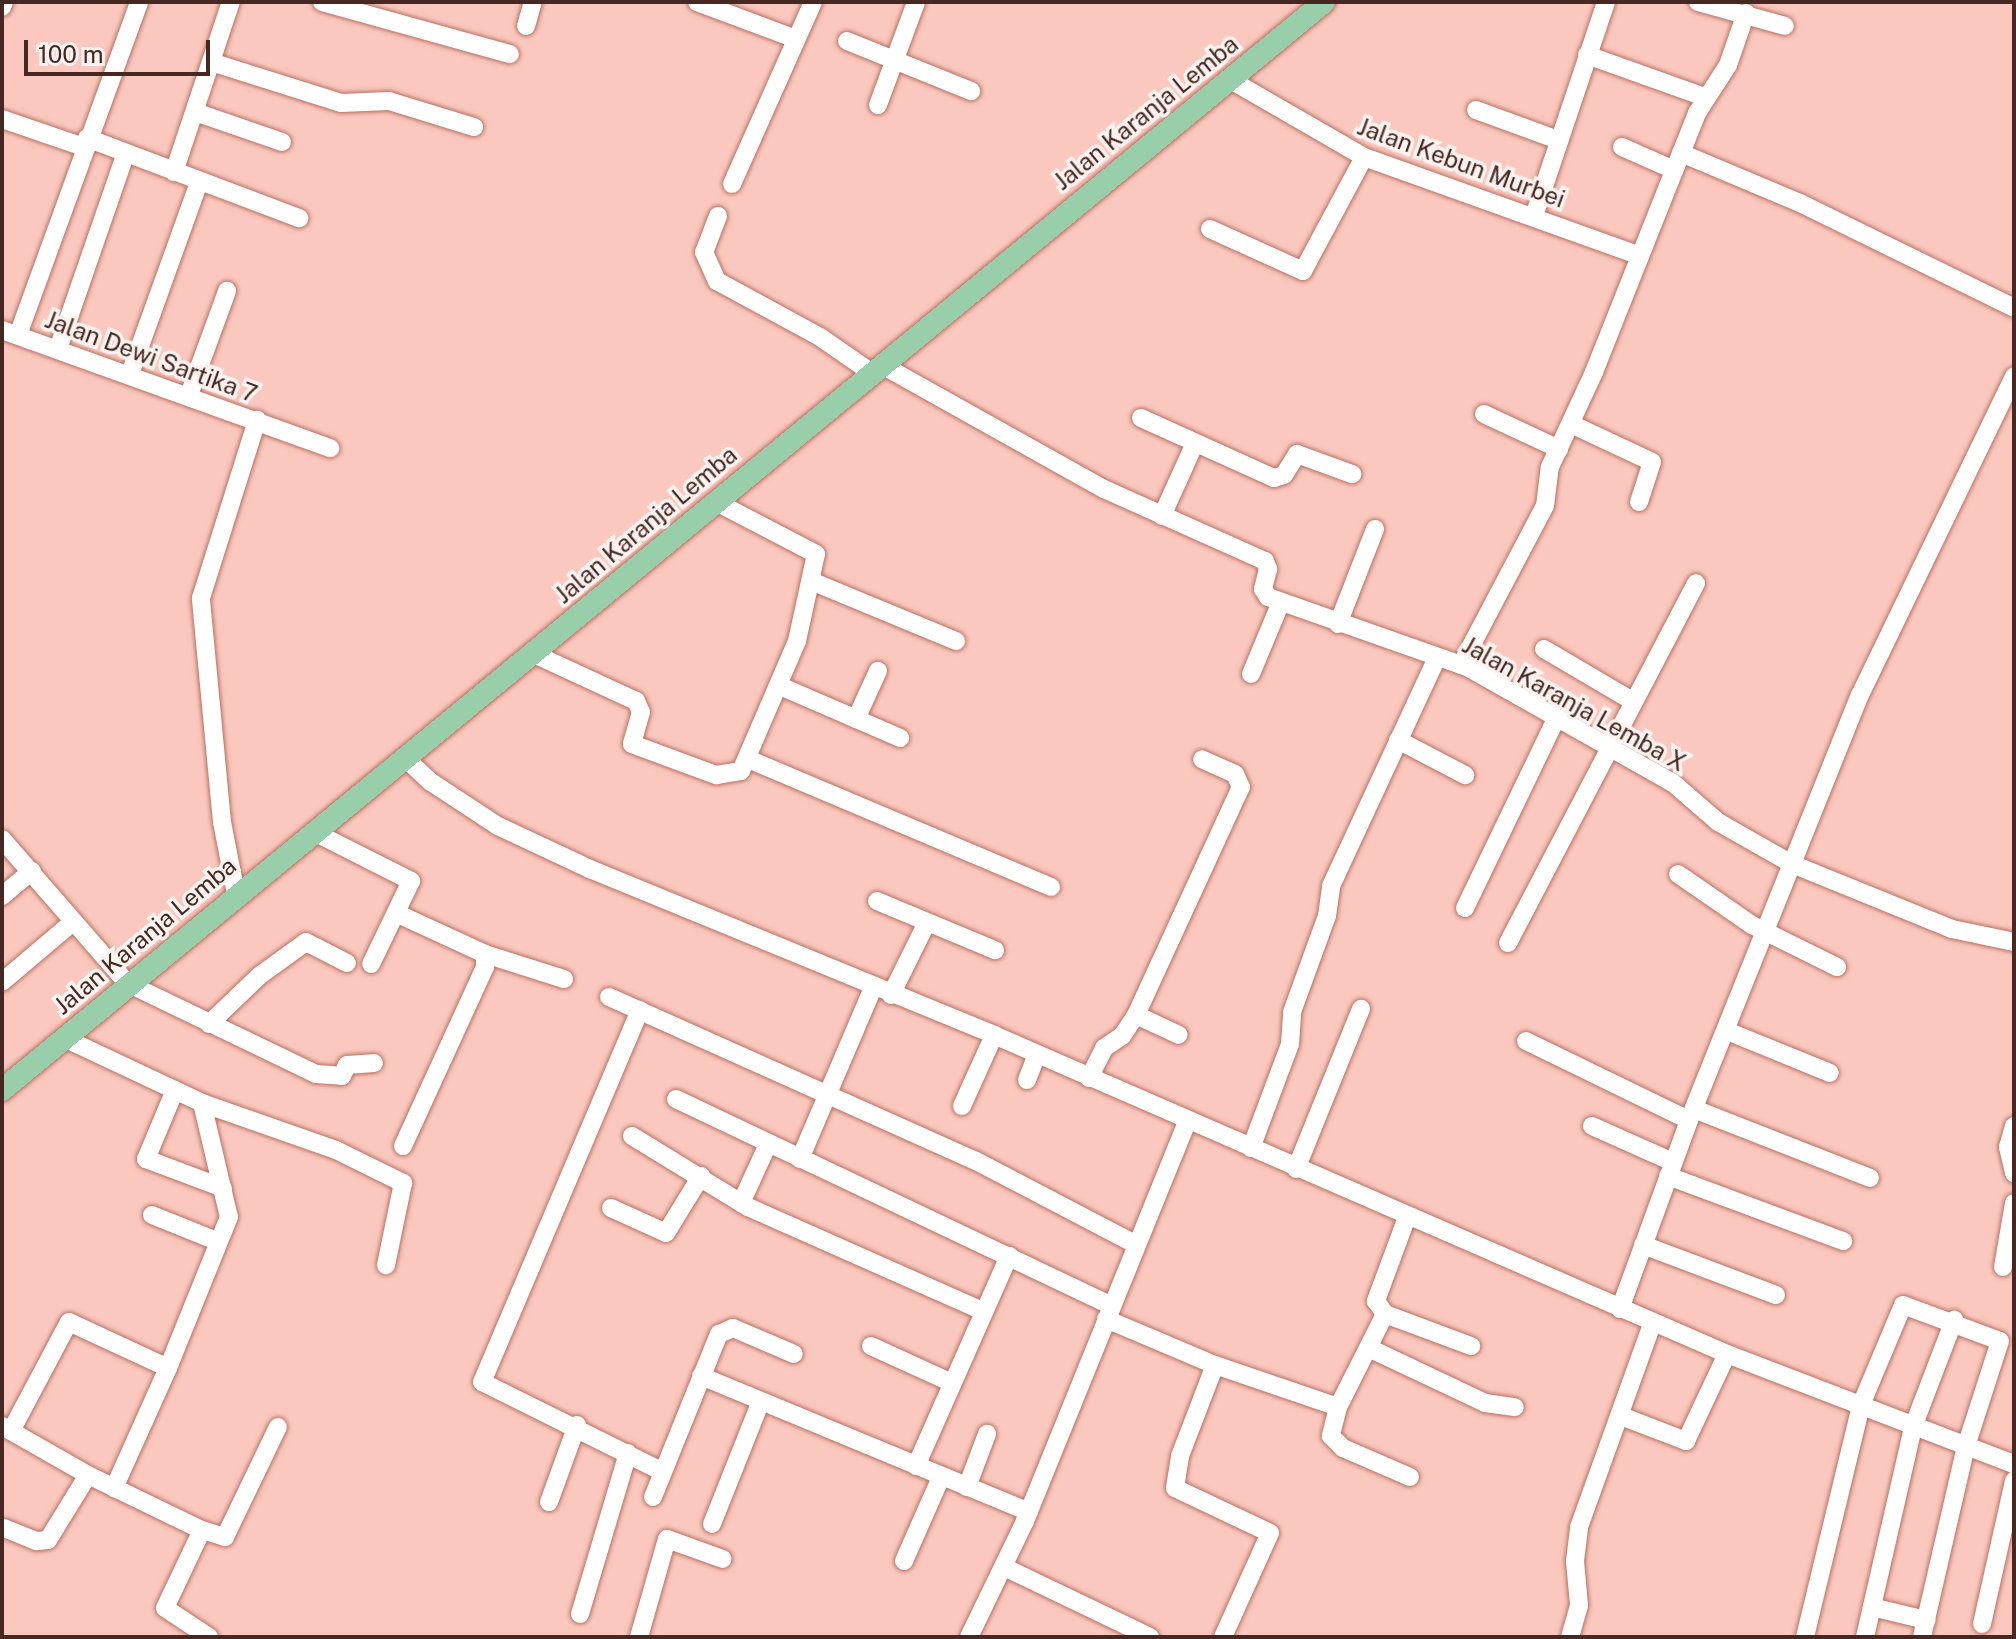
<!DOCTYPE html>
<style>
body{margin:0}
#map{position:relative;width:2016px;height:1639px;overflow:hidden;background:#fac8be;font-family:"Public Sans",sans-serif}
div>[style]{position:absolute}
.roads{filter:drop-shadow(0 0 2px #bb6f60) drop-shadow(0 0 2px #bb6f60)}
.minor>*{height:18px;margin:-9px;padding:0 9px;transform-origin:9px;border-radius:9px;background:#fff}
.major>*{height:22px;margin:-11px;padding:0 11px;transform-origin:11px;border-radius:11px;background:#98cea9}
span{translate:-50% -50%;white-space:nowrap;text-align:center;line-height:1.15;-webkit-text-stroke:7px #fdf4f2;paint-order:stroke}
.street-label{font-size:24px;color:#472721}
.frame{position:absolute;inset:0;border:4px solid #472721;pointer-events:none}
.scale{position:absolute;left:24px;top:40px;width:186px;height:36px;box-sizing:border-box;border:4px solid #472721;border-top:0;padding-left:10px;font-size:24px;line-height:28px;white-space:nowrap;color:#472721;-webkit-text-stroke:6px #fdf4f2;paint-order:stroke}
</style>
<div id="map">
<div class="roads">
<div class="minor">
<i style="left:322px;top:2px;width:195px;rotate:15.5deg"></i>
<i style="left:697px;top:2px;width:106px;rotate:20.5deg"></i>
<i style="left:1698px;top:2px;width:90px;rotate:15.4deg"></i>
<i style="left:2px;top:7px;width:5px;rotate:-68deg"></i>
<i style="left:526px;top:26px;width:25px;rotate:-74deg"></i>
<i style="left:847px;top:41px;width:134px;rotate:22deg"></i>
<i style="left:1587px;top:55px;width:124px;rotate:19.7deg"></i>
<i style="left:211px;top:62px;width:136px;rotate:17.5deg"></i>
<i style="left:341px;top:103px;width:48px;rotate:-2.4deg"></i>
<i style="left:389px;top:101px;width:89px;rotate:17deg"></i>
<i style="left:1229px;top:79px;width:156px;rotate:30deg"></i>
<i style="left:1364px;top:157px;width:293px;rotate:19.7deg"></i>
<i style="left:878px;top:105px;width:110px;rotate:-69.7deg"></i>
<i style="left:1476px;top:110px;width:87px;rotate:20.1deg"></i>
<i style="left:195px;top:112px;width:92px;rotate:19deg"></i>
<i style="left:2px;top:119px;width:87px;rotate:18.9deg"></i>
<i style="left:87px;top:138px;width:227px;rotate:20.7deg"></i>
<i style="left:1622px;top:147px;width:57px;rotate:23.9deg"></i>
<i style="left:1681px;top:153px;width:129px;rotate:22.8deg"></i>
<i style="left:1800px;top:203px;width:238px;rotate:26.1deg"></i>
<i style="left:174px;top:172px;width:179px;rotate:-71.5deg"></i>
<i style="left:732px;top:184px;width:199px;rotate:-66deg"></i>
<i style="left:718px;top:216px;width:39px;rotate:111deg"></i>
<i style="left:704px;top:252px;width:32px;rotate:66deg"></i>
<i style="left:717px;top:281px;width:117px;rotate:28.5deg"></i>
<i style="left:820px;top:337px;width:63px;rotate:34.7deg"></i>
<i style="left:1534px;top:216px;width:226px;rotate:-71.4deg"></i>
<i style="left:1210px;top:229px;width:102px;rotate:24.3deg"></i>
<i style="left:1303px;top:271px;width:129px;rotate:-61.8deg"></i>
<i style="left:2px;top:330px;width:349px;rotate:19.8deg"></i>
<i style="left:18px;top:335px;width:354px;rotate:-70deg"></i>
<i style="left:58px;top:349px;width:207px;rotate:-70.9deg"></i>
<i style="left:882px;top:365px;width:254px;rotate:29.2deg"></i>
<i style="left:1104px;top:489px;width:176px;rotate:24.1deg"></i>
<i style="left:1265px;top:561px;width:9px;rotate:69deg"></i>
<i style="left:1268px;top:569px;width:21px;rotate:104deg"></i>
<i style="left:1263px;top:589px;width:9px;rotate:58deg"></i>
<i style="left:1268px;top:597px;width:211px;rotate:19.4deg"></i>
<i style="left:1467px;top:667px;width:236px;rotate:29.4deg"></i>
<i style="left:1673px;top:783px;width:60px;rotate:40.9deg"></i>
<i style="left:1718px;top:822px;width:85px;rotate:29.6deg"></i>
<i style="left:1792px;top:864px;width:173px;rotate:22.1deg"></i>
<i style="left:1952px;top:929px;width:63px;rotate:11.8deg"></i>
<i style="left:130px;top:374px;width:204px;rotate:-70.2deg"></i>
<i style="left:189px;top:395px;width:111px;rotate:-69.9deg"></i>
<i style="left:1484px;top:414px;width:83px;rotate:25deg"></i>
<i style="left:1141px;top:418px;width:146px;rotate:24.3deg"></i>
<i style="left:1274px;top:478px;width:10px;rotate:-17deg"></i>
<i style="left:1284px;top:475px;width:25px;rotate:-58deg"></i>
<i style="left:1297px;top:454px;width:59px;rotate:20deg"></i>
<i style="left:1571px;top:424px;width:89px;rotate:25.1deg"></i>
<i style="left:1652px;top:462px;width:42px;rotate:108deg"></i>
<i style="left:1162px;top:516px;width:80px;rotate:-65.7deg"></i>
<i style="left:811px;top:581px;width:157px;rotate:22.5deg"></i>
<i style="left:1338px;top:624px;width:102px;rotate:-68.7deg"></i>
<i style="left:1544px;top:649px;width:104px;rotate:30.5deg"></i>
<i style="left:532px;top:653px;width:115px;rotate:24.8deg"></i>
<i style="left:636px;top:701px;width:12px;rotate:66deg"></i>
<i style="left:641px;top:712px;width:33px;rotate:106deg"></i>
<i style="left:632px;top:744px;width:90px;rotate:20.3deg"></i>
<i style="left:716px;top:775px;width:25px;rotate:-9deg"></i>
<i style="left:741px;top:771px;width:142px;rotate:-66.7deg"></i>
<i style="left:797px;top:641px;width:89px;rotate:-77.7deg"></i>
<i style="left:816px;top:554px;width:113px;rotate:-152.5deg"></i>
<i style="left:1461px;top:665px;width:180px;rotate:-62.2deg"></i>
<i style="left:1545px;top:506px;width:39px;rotate:-83deg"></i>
<i style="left:1550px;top:467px;width:105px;rotate:-65.1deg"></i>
<i style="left:1594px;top:372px;width:279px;rotate:-68.3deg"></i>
<i style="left:1697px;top:113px;width:57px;rotate:-57.1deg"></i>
<i style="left:1728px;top:65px;width:55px;rotate:-70.9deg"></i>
<i style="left:1251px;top:674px;width:78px;rotate:-67.4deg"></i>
<i style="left:780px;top:686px;width:131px;rotate:23.4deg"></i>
<i style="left:856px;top:719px;width:53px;rotate:-65.4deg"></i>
<i style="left:1398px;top:740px;width:76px;rotate:27.6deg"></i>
<i style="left:405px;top:758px;width:35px;rotate:43deg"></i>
<i style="left:431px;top:782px;width:80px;rotate:33.3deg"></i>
<i style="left:498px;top:826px;width:102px;rotate:25.1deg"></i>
<i style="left:590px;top:869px;width:437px;rotate:22.3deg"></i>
<i style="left:994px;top:1035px;width:799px;rotate:23.52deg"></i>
<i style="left:1727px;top:1354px;width:307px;rotate:21deg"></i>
<i style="left:748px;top:759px;width:329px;rotate:22.9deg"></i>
<i style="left:314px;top:832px;width:109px;rotate:26.8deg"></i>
<i style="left:411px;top:881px;width:92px;rotate:115.7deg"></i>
<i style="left:2px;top:839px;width:191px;rotate:49deg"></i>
<i style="left:127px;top:983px;width:210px;rotate:25.7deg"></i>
<i style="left:316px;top:1074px;width:26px;rotate:4deg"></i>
<i style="left:342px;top:1076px;width:12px;rotate:-66deg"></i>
<i style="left:347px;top:1065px;width:27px;rotate:-4deg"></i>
<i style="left:1678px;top:874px;width:90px;rotate:34.6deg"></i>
<i style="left:1752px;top:925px;width:95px;rotate:26.3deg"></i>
<i style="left:236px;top:894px;width:73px;rotate:-101deg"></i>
<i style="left:222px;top:822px;width:225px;rotate:-95.4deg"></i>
<i style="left:201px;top:598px;width:187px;rotate:-72.5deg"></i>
<i style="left:2px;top:896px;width:39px;rotate:-40deg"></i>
<i style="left:877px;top:901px;width:128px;rotate:22.6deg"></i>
<i style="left:1465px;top:908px;width:208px;rotate:-64.3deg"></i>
<i style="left:396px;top:913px;width:98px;rotate:24.7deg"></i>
<i style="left:485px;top:954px;width:83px;rotate:17.6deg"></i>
<i style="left:1508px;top:943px;width:406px;rotate:-62.4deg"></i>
<i style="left:2px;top:982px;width:93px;rotate:-40.2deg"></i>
<i style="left:891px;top:995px;width:81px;rotate:-63.7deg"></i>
<i style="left:609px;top:997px;width:402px;rotate:24.1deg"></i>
<i style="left:976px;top:1161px;width:179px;rotate:27.6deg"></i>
<i style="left:640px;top:1010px;width:404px;rotate:113deg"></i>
<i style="left:482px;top:1382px;width:202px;rotate:26.4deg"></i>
<i style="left:1136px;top:1015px;width:47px;rotate:24.9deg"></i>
<i style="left:209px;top:1024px;width:69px;rotate:-43.8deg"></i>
<i style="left:259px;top:976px;width:58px;rotate:-35.9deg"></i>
<i style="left:306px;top:942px;width:46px;rotate:27.1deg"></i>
<i style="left:1727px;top:1031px;width:111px;rotate:22.2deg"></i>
<i style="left:64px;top:1038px;width:153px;rotate:25.2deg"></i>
<i style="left:202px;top:1103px;width:117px;rotate:76.7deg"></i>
<i style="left:229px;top:1217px;width:163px;rotate:112deg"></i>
<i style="left:1526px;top:1041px;width:181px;rotate:25.9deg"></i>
<i style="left:1089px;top:1078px;width:34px;rotate:-63deg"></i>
<i style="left:1104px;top:1048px;width:22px;rotate:-34deg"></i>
<i style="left:1122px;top:1036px;width:25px;rotate:-56deg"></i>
<i style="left:1136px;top:1015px;width:251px;rotate:-65.3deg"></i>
<i style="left:1241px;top:787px;width:14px;rotate:-115deg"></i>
<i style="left:1235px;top:774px;width:36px;rotate:-156deg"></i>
<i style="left:1027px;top:1080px;width:28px;rotate:-69deg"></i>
<i style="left:175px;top:1090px;width:75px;rotate:112.8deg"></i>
<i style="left:146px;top:1159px;width:82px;rotate:20.6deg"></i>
<i style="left:676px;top:1099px;width:480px;rotate:25.4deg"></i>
<i style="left:202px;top:1103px;width:142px;rotate:19.3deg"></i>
<i style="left:336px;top:1150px;width:75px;rotate:26.2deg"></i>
<i style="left:403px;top:1183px;width:84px;rotate:101.7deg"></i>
<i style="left:962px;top:1106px;width:78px;rotate:-65.7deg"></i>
<i style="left:1694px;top:1109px;width:189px;rotate:21.4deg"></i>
<i style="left:1592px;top:1126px;width:89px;rotate:24deg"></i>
<i style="left:2014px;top:1126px;width:22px;rotate:106deg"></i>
<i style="left:2008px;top:1147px;width:27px;rotate:77deg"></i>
<i style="left:632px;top:1136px;width:136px;rotate:31.5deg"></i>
<i style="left:748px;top:1207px;width:257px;rotate:23.9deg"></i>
<i style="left:403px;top:1146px;width:197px;rotate:-65.4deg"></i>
<i style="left:485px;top:967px;width:13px;rotate:-90deg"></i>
<i style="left:1251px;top:1148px;width:111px;rotate:-69.4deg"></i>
<i style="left:1290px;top:1044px;width:32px;rotate:-86deg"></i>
<i style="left:1292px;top:1012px;width:102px;rotate:-70deg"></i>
<i style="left:1327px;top:916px;width:30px;rotate:-82deg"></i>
<i style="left:1331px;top:886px;width:249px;rotate:-65.1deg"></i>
<i style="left:800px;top:1159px;width:186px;rotate:-66.9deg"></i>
<i style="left:1296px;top:1169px;width:173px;rotate:-67.9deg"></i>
<i style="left:1668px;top:1176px;width:187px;rotate:20.4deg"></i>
<i style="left:741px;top:1203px;width:65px;rotate:-65.4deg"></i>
<i style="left:611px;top:1208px;width:60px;rotate:24.4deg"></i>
<i style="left:666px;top:1233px;width:67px;rotate:-58.4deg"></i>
<i style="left:152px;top:1215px;width:72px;rotate:21.9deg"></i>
<i style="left:1407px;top:1217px;width:90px;rotate:110.3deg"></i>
<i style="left:1376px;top:1301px;width:16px;rotate:55deg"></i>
<i style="left:1385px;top:1314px;width:104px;rotate:116.8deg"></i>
<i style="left:1338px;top:1407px;width:30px;rotate:104deg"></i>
<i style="left:1331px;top:1436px;width:17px;rotate:45deg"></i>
<i style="left:1343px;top:1448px;width:73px;rotate:23.4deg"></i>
<i style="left:1643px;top:1245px;width:142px;rotate:20.6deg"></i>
<i style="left:2003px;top:1267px;width:65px;rotate:-80.2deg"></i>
<i style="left:1620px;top:1309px;width:201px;rotate:-69.9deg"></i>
<i style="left:1689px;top:1120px;width:458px;rotate:-68.1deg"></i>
<i style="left:1860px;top:695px;width:354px;rotate:-64.2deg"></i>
<i style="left:1385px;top:1314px;width:92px;rotate:20.4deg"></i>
<i style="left:1106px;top:1319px;width:118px;rotate:22.9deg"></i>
<i style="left:871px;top:1346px;width:87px;rotate:24.5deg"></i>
<i style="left:1371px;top:1349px;width:126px;rotate:25.3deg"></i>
<i style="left:1485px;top:1403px;width:30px;rotate:8deg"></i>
<i style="left:701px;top:1376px;width:355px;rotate:22.5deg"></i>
<i style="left:1621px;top:1416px;width:70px;rotate:21deg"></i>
<i style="left:1686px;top:1441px;width:96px;rotate:-64.8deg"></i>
<i style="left:2px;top:1426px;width:99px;rotate:29.7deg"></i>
<i style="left:88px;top:1475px;width:127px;rotate:25.8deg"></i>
<i style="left:202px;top:1530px;width:86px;rotate:115.4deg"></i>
<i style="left:165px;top:1608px;width:53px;rotate:33.4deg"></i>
<i style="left:11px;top:1431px;width:123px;rotate:-62deg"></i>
<i style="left:69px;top:1322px;width:109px;rotate:24.9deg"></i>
<i style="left:168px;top:1368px;width:132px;rotate:114.2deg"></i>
<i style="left:916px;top:1466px;width:230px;rotate:-66.1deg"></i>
<i style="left:967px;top:1487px;width:57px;rotate:-69.3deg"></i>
<i style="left:653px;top:1497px;width:176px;rotate:-68deg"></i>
<i style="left:719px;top:1334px;width:15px;rotate:-23deg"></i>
<i style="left:733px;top:1328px;width:66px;rotate:23.1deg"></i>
<i style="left:549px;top:1502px;width:82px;rotate:-70deg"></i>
<i style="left:712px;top:1524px;width:132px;rotate:-68.3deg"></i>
<i style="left:4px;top:1528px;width:35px;rotate:22deg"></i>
<i style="left:37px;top:1541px;width:11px;rotate:-5deg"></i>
<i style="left:48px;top:1540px;width:76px;rotate:-58.4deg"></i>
<i style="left:202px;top:1530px;width:24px;rotate:17deg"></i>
<i style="left:225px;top:1537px;width:122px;rotate:-64.3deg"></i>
<i style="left:904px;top:1561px;width:92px;rotate:-66.2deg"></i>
<i style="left:1004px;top:1567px;width:162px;rotate:25.6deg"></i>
<i style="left:1872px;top:1607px;width:56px;rotate:13.5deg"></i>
<i style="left:580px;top:1614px;width:168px;rotate:-73.4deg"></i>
<i style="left:1982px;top:1624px;width:147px;rotate:-77.4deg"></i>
<i style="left:639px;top:1637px;width:102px;rotate:-74.1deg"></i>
<i style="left:667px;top:1539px;width:59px;rotate:19.7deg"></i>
<i style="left:969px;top:1637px;width:129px;rotate:-64.2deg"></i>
<i style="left:1025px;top:1521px;width:430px;rotate:-67.9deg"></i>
<i style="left:1223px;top:1637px;width:114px;rotate:-65.7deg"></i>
<i style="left:1270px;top:1533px;width:105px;rotate:-154.7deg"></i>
<i style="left:1175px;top:1488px;width:32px;rotate:-81deg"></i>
<i style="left:1180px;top:1456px;width:97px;rotate:-69deg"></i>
<i style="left:1215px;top:1365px;width:130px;rotate:18.9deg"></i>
<i style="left:1570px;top:1637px;width:33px;rotate:-74deg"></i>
<i style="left:1579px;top:1605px;width:44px;rotate:-95.2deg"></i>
<i style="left:1575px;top:1561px;width:34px;rotate:-83deg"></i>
<i style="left:1579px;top:1527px;width:218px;rotate:-70.2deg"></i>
<i style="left:1805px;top:1637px;width:239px;rotate:-76.4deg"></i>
<i style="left:1861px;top:1405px;width:108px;rotate:-67.2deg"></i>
<i style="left:1903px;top:1305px;width:103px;rotate:20.4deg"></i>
<i style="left:2000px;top:1341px;width:110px;rotate:107.9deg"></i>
<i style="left:1966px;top:1446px;width:196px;rotate:103deg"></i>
<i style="left:1865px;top:1637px;width:215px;rotate:-77.1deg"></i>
<i style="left:1913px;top:1427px;width:115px;rotate:-69deg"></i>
</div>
<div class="major">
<i style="left:2px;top:1090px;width:1712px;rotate:-39.45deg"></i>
</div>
</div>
<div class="street-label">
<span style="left:1146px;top:113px;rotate:-39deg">Jalan Karanja Lemba</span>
<span style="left:1461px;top:163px;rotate:20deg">Jalan Kebun Murbei</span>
<span style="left:151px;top:357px;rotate:20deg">Jalan Dewi Sartika 7</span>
<span style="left:646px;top:525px;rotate:-40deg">Jalan Karanja Lemba</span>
<span style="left:1574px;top:704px;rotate:29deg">Jalan Karanja Lemba X</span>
<span style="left:145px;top:936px;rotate:-40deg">Jalan Karanja Lemba</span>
</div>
<div class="frame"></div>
<div class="scale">100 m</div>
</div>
